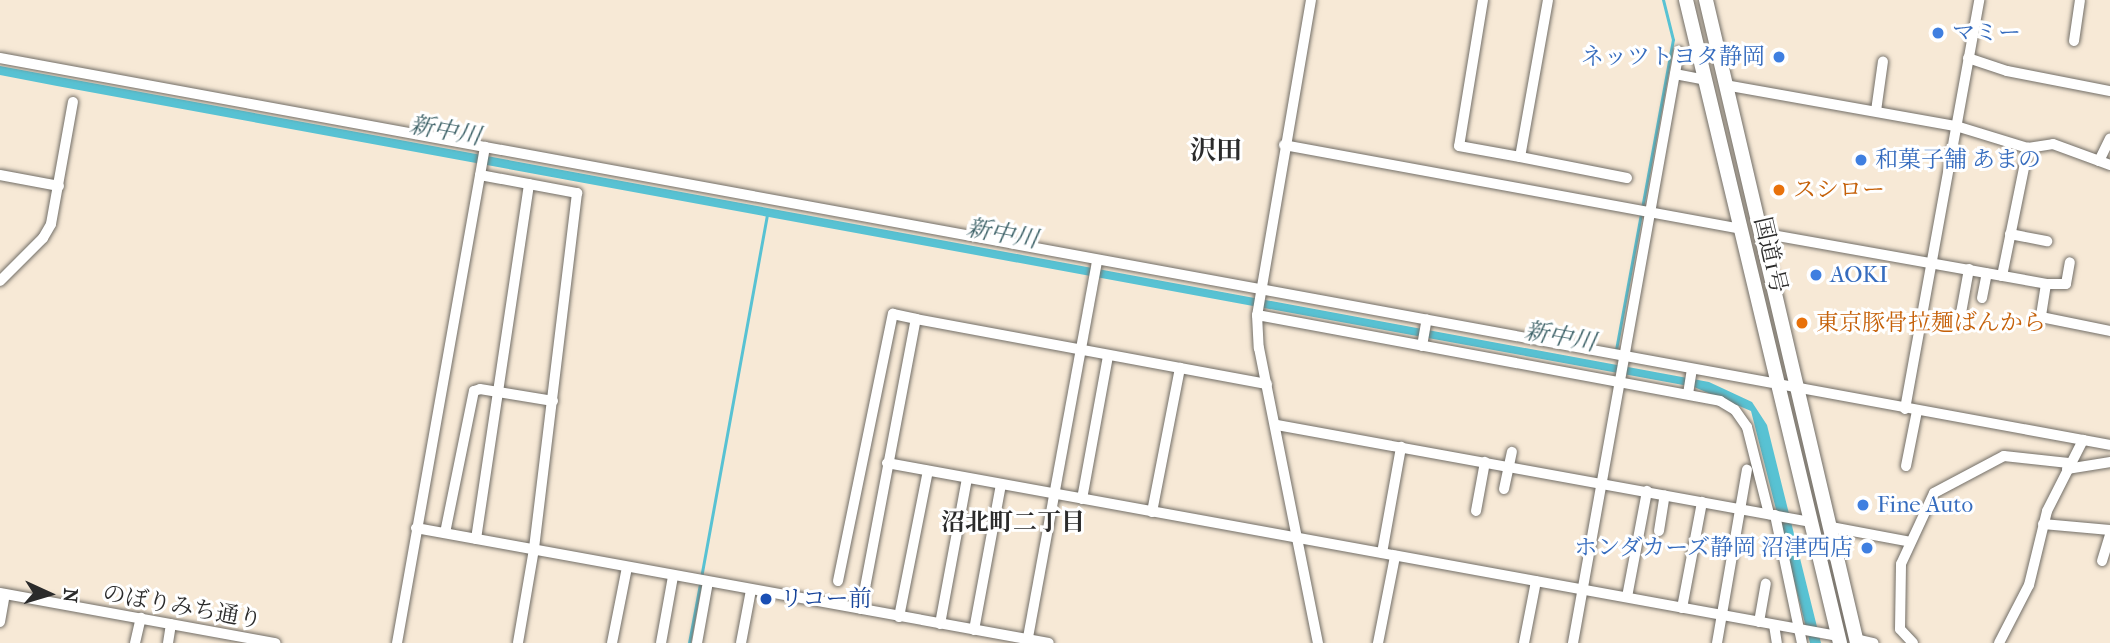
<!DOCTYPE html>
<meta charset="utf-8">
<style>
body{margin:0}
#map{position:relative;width:2110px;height:643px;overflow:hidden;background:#f7e9d6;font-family:"IM FELL French Canon","Noto Serif JP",serif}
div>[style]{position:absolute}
.water>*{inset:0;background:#58c2d3}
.stream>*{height:2.5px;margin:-1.25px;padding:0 1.25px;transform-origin:1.25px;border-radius:1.25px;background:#58c2d3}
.roads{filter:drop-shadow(0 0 2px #726e67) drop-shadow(0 0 2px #726e67)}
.minor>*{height:10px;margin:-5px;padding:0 5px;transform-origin:5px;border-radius:5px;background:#fff}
.highway>*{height:14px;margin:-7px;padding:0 7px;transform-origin:7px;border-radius:7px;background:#fff}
.dots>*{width:19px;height:19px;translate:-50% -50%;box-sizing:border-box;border:4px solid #fff;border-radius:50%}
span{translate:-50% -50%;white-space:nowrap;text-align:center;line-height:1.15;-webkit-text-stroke:6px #fff;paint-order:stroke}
.shop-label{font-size:23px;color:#366cbe}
.left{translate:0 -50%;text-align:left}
.right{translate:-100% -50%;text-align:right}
.food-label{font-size:23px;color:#c56008}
.street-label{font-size:23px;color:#2b2b2b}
.transit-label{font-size:23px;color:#164399}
.water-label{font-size:24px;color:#3b6066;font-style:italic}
.neighbourhood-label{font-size:24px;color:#2b2b2b;font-weight:700}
.quarter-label{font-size:26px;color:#2b2b2b;font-weight:700}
.north{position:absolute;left:14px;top:559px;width:70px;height:70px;-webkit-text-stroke:5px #fff;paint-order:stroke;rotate:94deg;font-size:19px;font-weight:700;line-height:28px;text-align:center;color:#2b2b2b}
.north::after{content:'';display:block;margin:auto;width:24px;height:32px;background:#2b2b2b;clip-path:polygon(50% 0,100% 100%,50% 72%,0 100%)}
</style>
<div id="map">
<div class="water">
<i style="clip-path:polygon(0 66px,1709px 382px,1752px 402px,1767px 425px,1821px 643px,1810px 643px,1751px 411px,1694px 387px,57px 86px,0 75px)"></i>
</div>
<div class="stream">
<i style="left:1616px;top:350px;width:315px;rotate:-79.6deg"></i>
<i style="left:1673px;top:40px;width:41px;rotate:-104deg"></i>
<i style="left:701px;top:578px;width:368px;rotate:-79.7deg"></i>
<i style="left:689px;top:643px;width:60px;rotate:-79.4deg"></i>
</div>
<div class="roads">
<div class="minor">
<i style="left:1311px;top:0;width:320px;rotate:99.7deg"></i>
<i style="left:1257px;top:315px;width:33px;rotate:87deg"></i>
<i style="left:1259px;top:348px;width:301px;rotate:78.7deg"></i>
<i style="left:1483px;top:0;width:148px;rotate:99.3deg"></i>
<i style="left:1459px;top:146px;width:62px;rotate:10.2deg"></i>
<i style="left:1548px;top:0;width:159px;rotate:100.1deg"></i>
<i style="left:1520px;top:157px;width:109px;rotate:11.1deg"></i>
<i style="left:2074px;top:41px;width:41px;rotate:-81.7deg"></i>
<i style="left:0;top:58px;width:2145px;rotate:10.39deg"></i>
<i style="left:1968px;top:58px;width:41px;rotate:18.4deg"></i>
<i style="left:2007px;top:71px;width:105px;rotate:11deg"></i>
<i style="left:1675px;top:74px;width:31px;rotate:11deg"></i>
<i style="left:1725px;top:85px;width:235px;rotate:10.1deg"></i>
<i style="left:1956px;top:126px;width:75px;rotate:17deg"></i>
<i style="left:2028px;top:148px;width:25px;rotate:-9deg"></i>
<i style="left:2053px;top:144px;width:61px;rotate:20.2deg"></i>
<i style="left:1876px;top:111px;width:50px;rotate:-82deg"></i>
<i style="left:1284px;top:145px;width:465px;rotate:10.4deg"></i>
<i style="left:2099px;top:161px;width:25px;rotate:-64deg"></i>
<i style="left:0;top:175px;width:60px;rotate:10.6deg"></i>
<i style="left:480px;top:175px;width:99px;rotate:10.5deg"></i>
<i style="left:577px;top:193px;width:359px;rotate:96.9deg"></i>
<i style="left:534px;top:549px;width:95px;rotate:99.7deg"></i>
<i style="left:1761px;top:233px;width:290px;rotate:10.1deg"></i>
<i style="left:2046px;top:284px;width:33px;rotate:99deg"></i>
<i style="left:2041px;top:317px;width:70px;rotate:11.5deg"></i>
<i style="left:2010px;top:234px;width:38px;rotate:11deg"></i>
<i style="left:2002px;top:276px;width:131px;rotate:-78.5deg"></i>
<i style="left:0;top:281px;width:61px;rotate:-45deg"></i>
<i style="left:43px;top:238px;width:16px;rotate:-60deg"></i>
<i style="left:51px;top:224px;width:124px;rotate:-79.8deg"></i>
<i style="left:2046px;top:284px;width:20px"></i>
<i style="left:2066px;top:284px;width:22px;rotate:-80deg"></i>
<i style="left:1982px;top:298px;width:25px;rotate:-79deg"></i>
<i style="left:1257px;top:315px;width:471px;rotate:10.5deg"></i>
<i style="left:1720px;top:401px;width:17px;rotate:31deg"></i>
<i style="left:1735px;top:410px;width:21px;rotate:55deg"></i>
<i style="left:1747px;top:427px;width:90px;rotate:75.8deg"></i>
<i style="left:1959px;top:324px;width:56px;rotate:-79.7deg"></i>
<i style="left:1422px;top:346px;width:27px;rotate:-80deg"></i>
<i style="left:1688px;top:394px;width:25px;rotate:-81deg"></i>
<i style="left:1905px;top:409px;width:416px;rotate:-79.7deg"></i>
<i style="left:1277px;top:425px;width:543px;rotate:10.3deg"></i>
<i style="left:887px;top:463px;width:967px;rotate:10.31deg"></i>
<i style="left:1906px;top:466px;width:56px;rotate:-78.7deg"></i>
<i style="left:2067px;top:469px;width:44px;rotate:-9.2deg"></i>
<i style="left:1504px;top:489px;width:38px;rotate:-78deg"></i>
<i style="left:1082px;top:499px;width:145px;rotate:-79.7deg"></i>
<i style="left:1476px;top:511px;width:50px;rotate:-79.6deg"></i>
<i style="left:1152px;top:512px;width:147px;rotate:-79deg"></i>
<i style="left:1775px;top:515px;width:131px;rotate:78.1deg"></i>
<i style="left:2043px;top:524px;width:67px;rotate:5.1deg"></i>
<i style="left:1831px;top:527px;width:81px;rotate:10.6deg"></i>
<i style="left:416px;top:528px;width:643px;rotate:10.3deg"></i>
<i style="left:1659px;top:531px;width:36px;rotate:-81deg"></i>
<i style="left:445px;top:533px;width:145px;rotate:-78.5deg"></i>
<i style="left:474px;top:391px;width:6px;rotate:-18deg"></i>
<i style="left:480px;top:389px;width:74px;rotate:9.3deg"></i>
<i style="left:476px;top:539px;width:359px;rotate:-81.5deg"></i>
<i style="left:1382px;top:553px;width:108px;rotate:-79.8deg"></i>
<i style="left:2102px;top:561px;width:28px;rotate:-73deg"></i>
<i style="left:838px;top:581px;width:273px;rotate:-78.4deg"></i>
<i style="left:893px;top:314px;width:24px;rotate:12deg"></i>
<i style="left:0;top:593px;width:280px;rotate:10.3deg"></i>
<i style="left:1627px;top:597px;width:108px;rotate:-79.3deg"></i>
<i style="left:1682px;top:608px;width:108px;rotate:-79.3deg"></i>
<i style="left:861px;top:609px;width:295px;rotate:-79.3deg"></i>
<i style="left:916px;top:319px;width:357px;rotate:10.5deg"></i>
<i style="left:899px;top:617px;width:149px;rotate:-78.8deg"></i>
<i style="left:0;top:622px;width:28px;rotate:-80deg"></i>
<i style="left:1759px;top:622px;width:39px;rotate:-80deg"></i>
<i style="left:940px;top:624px;width:148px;rotate:-79.5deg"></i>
<i style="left:1774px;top:625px;width:18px;rotate:81deg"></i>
<i style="left:974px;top:630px;width:148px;rotate:-79.5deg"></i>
<i style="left:1856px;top:639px;width:18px;rotate:13deg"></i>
<i style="left:135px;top:643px;width:26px;rotate:-77deg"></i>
<i style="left:168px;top:643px;width:19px;rotate:-81deg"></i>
<i style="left:397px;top:643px;width:504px;rotate:-79.94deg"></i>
<i style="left:612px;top:643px;width:77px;rotate:-78.8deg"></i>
<i style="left:661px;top:643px;width:68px;rotate:-79.8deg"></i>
<i style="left:697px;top:643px;width:62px;rotate:-79.8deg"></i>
<i style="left:741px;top:643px;width:54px;rotate:-79.3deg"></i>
<i style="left:1027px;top:643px;width:388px;rotate:-79.6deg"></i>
<i style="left:1378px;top:643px;width:89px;rotate:-78.9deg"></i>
<i style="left:1524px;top:643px;width:63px;rotate:-79deg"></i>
<i style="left:1573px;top:643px;width:601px;rotate:-79.85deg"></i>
<i style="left:1717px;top:643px;width:176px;rotate:-80.2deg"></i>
<i style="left:1913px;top:643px;width:19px;rotate:-133deg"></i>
<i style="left:1900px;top:629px;width:65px;rotate:-89.1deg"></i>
<i style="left:1901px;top:564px;width:78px;rotate:-65.1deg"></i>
<i style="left:1934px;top:493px;width:79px;rotate:-27.9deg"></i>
<i style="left:2004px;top:456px;width:65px;rotate:6.1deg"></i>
<i style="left:1999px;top:643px;width:65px;rotate:-62.7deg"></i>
<i style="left:2029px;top:585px;width:76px;rotate:-76.3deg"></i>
<i style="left:2047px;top:511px;width:80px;rotate:-63.1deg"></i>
</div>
<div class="highway">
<i style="left:1686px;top:0;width:661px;rotate:76.53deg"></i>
<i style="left:1706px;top:0;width:660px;rotate:76.78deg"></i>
</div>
</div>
<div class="dots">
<i style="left:1938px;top:33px;background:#3f7fe0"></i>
<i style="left:1779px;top:57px;background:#3f7fe0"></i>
<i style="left:1861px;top:160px;background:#3f7fe0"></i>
<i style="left:1779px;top:190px;background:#e8710a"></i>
<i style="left:1816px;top:275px;background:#3f7fe0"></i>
<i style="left:1802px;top:323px;background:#e8710a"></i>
<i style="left:1863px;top:505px;background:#3f7fe0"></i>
<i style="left:1867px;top:548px;background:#3f7fe0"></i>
<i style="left:766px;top:599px;background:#1a4fb4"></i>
</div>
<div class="shop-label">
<span class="left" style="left:1952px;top:33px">マミー</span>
<span class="right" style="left:1765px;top:57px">ネッツトヨタ静岡</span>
<span class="left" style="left:1875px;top:160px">和菓子舗 あまの</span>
<span class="left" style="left:1830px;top:275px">AOKI</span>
<span class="left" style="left:1877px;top:505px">Fine Auto</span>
<span class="right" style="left:1853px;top:548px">ホンダカーズ静岡 沼津西店</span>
</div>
<div class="food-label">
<span class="left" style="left:1793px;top:190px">スシロー</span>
<span class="left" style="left:1816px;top:323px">東京豚骨拉麺ばんから</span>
</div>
<div class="street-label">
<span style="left:1770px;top:255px;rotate:77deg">国道1号</span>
<span style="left:182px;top:607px;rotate:10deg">のぼりみち通り</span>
</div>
<div class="transit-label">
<span class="left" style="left:780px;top:599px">リコー前</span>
</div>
<div class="water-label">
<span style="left:445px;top:131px;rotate:10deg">新中川</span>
<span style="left:1002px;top:234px;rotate:10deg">新中川</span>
<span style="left:1560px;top:337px;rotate:10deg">新中川</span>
</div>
<div class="neighbourhood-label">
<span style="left:1013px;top:523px">沼北町二丁目</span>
</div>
<div class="quarter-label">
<span style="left:1216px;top:151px">沢田</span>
</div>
<div class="north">N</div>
</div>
